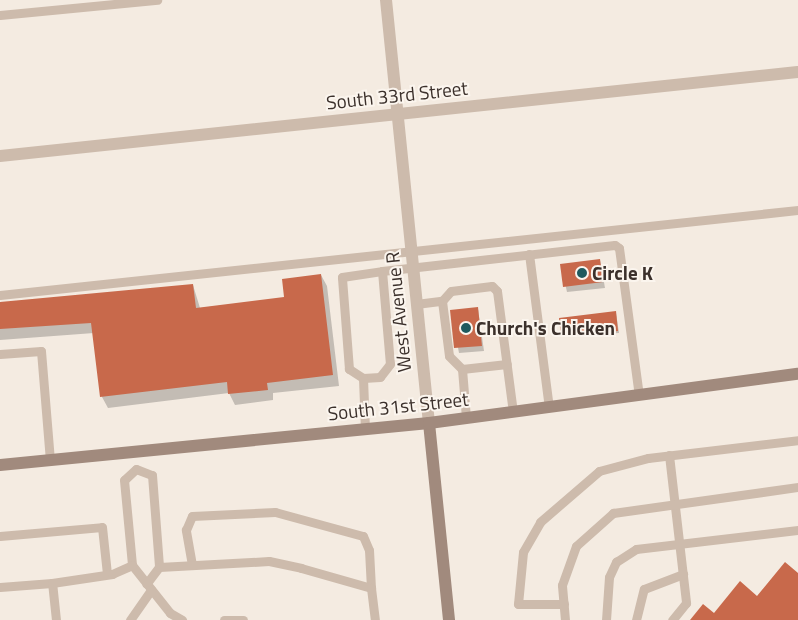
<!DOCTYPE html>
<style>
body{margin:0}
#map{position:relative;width:798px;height:620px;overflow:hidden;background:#f4ebe1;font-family:"Titillium Web",sans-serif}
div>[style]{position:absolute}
.shadow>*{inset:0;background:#0003}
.building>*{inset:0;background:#c8694b}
.lane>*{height:9px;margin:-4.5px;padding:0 4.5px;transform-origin:4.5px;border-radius:4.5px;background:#cdbbac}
.street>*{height:12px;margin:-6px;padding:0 6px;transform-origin:6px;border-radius:6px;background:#cdbbac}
.secondary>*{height:12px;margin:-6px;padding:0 6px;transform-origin:6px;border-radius:6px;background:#a18a7d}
.dots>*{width:14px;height:14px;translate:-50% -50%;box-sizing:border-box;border:2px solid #fbf5ee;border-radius:50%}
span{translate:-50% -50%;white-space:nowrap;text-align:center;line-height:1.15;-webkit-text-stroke:4px #fbf5ee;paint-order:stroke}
.street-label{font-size:19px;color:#3b302b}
.poi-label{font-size:19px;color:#3b302b;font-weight:700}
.left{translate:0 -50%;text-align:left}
</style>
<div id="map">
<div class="shadow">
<i style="clip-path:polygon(600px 260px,605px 288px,567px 292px,561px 265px)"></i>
<i style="clip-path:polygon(321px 275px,327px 286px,339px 386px,273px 393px,273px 400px,235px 405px,229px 393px,108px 408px,102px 397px,94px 333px,0 340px,0 304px,193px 285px,200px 308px,286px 298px)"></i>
<i style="clip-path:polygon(478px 309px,484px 351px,459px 353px,451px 311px)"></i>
<i style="clip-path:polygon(616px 313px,619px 333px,562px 337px,560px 319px)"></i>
</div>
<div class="building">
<i style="clip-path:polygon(600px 259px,603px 282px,563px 287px,560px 264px)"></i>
<i style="clip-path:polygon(321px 274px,333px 375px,267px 383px,268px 390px,228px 394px,227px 382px,100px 397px,91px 323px,0 329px,0 302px,193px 284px,196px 308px,284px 297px,282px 279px)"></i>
<i style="clip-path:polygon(478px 307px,482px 346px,454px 348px,450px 310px)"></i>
<i style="clip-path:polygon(616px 311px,618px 331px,561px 337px,559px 318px)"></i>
<i style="clip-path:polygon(785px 562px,798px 573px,798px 620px,690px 620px,703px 604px,714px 613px,740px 581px,757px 596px)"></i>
</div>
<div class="lane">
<i style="left:0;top:15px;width:158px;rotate:-5.5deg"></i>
<i style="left:529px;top:254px;width:154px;rotate:82.6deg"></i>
<i style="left:382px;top:271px;width:234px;rotate:-6.4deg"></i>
<i style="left:615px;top:245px;width:5px;rotate:37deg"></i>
<i style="left:619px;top:248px;width:148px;rotate:82.3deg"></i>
<i style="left:0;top:295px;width:803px;rotate:-6.08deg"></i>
<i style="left:442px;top:301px;width:55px;rotate:82.7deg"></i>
<i style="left:449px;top:356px;width:18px;rotate:45deg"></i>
<i style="left:462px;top:369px;width:49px;rotate:85.3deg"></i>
<i style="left:416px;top:304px;width:26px;rotate:-7deg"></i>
<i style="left:442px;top:301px;width:13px;rotate:-48deg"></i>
<i style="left:451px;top:291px;width:41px;rotate:-7deg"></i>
<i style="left:492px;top:286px;width:7px;rotate:45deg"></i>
<i style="left:497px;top:291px;width:122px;rotate:82.5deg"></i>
<i style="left:0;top:354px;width:41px;rotate:-4.2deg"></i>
<i style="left:41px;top:351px;width:109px;rotate:85.3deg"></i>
<i style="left:462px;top:369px;width:45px;rotate:-6.3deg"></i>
<i style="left:363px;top:378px;width:17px;rotate:-147deg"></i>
<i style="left:349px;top:369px;width:92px;rotate:-94.4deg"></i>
<i style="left:342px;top:277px;width:40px;rotate:-8.5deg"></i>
<i style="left:382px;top:271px;width:93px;rotate:85.1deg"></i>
<i style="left:390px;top:364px;width:16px;rotate:128deg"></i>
<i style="left:380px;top:377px;width:17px;rotate:177deg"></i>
<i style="left:363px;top:378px;width:51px;rotate:87.8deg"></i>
<i style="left:669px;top:455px;width:149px;rotate:83.4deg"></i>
<i style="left:686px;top:603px;width:22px;rotate:129deg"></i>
<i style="left:136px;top:469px;width:16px;rotate:137deg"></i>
<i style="left:124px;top:480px;width:85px;rotate:84.6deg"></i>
<i style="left:132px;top:565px;width:61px;rotate:51.6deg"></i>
<i style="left:170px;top:613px;width:14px;rotate:30deg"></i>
<i style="left:136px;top:469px;width:17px;rotate:21deg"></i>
<i style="left:152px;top:475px;width:92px;rotate:85.6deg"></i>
<i style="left:159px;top:567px;width:21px;rotate:127deg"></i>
<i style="left:0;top:536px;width:102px;rotate:-5deg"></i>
<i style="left:102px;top:527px;width:47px;rotate:83.9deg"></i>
<i style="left:192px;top:565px;width:36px;rotate:-100deg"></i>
<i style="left:186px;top:530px;width:15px;rotate:-67deg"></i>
<i style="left:192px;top:516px;width:83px;rotate:-2.8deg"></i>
<i style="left:275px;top:512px;width:91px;rotate:15.3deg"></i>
<i style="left:363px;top:536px;width:15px;rotate:67deg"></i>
<i style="left:369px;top:550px;width:38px;rotate:87deg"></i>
<i style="left:159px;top:567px;width:110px;rotate:-3.1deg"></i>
<i style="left:269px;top:561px;width:33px;rotate:12deg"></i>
<i style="left:301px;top:568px;width:73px;rotate:15.9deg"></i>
<i style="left:371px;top:588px;width:32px;rotate:83deg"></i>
<i style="left:0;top:587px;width:52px;rotate:-4.4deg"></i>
<i style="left:564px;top:604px;width:46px;rotate:180deg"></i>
<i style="left:518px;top:604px;width:52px;rotate:-84.5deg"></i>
<i style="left:523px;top:552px;width:34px;rotate:-60deg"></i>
<i style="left:540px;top:522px;width:78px;rotate:-40.8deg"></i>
<i style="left:599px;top:471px;width:51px;rotate:-14.9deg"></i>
<i style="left:648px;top:458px;width:151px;rotate:-6.8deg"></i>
<i style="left:56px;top:620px;width:37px;rotate:-96deg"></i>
<i style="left:52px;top:583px;width:61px;rotate:-8.5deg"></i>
<i style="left:112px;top:574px;width:22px;rotate:-24deg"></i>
<i style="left:130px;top:620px;width:37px;rotate:-55deg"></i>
<i style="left:224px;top:620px;width:19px"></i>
<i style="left:565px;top:620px;width:35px;rotate:-95deg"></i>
<i style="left:562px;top:585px;width:41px;rotate:-70.3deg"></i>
<i style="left:576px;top:546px;width:50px;rotate:-41.7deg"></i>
<i style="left:613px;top:513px;width:187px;rotate:-8deg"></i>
<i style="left:606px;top:620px;width:43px;rotate:-86deg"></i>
<i style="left:609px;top:577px;width:17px;rotate:-65deg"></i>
<i style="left:616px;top:562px;width:24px;rotate:-33deg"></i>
<i style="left:636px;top:549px;width:163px;rotate:-6.7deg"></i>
<i style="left:636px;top:620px;width:32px;rotate:-76deg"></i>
<i style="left:644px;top:589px;width:42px;rotate:-21deg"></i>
</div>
<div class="street">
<i style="left:386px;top:0;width:425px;rotate:84.2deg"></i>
<i style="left:0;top:156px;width:802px;rotate:-6.01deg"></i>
</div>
<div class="secondary">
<i style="left:429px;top:423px;width:198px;rotate:84.2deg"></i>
<i style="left:0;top:465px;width:431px;rotate:-5.6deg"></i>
<i style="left:429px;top:423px;width:372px;rotate:-7.6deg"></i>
</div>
<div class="dots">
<i style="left:582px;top:273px;background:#1f5a5e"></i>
<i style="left:466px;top:328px;background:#1f5a5e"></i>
</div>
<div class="street-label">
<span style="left:397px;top:95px;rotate:-6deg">South 33rd Street</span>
<span style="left:398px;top:312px;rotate:-96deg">West Avenue R</span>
<span style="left:398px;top:406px;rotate:-6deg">South 31st Street</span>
</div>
<div class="poi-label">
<span class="left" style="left:592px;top:273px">Circle K</span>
<span class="left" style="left:476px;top:328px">Church's Chicken</span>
</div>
</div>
